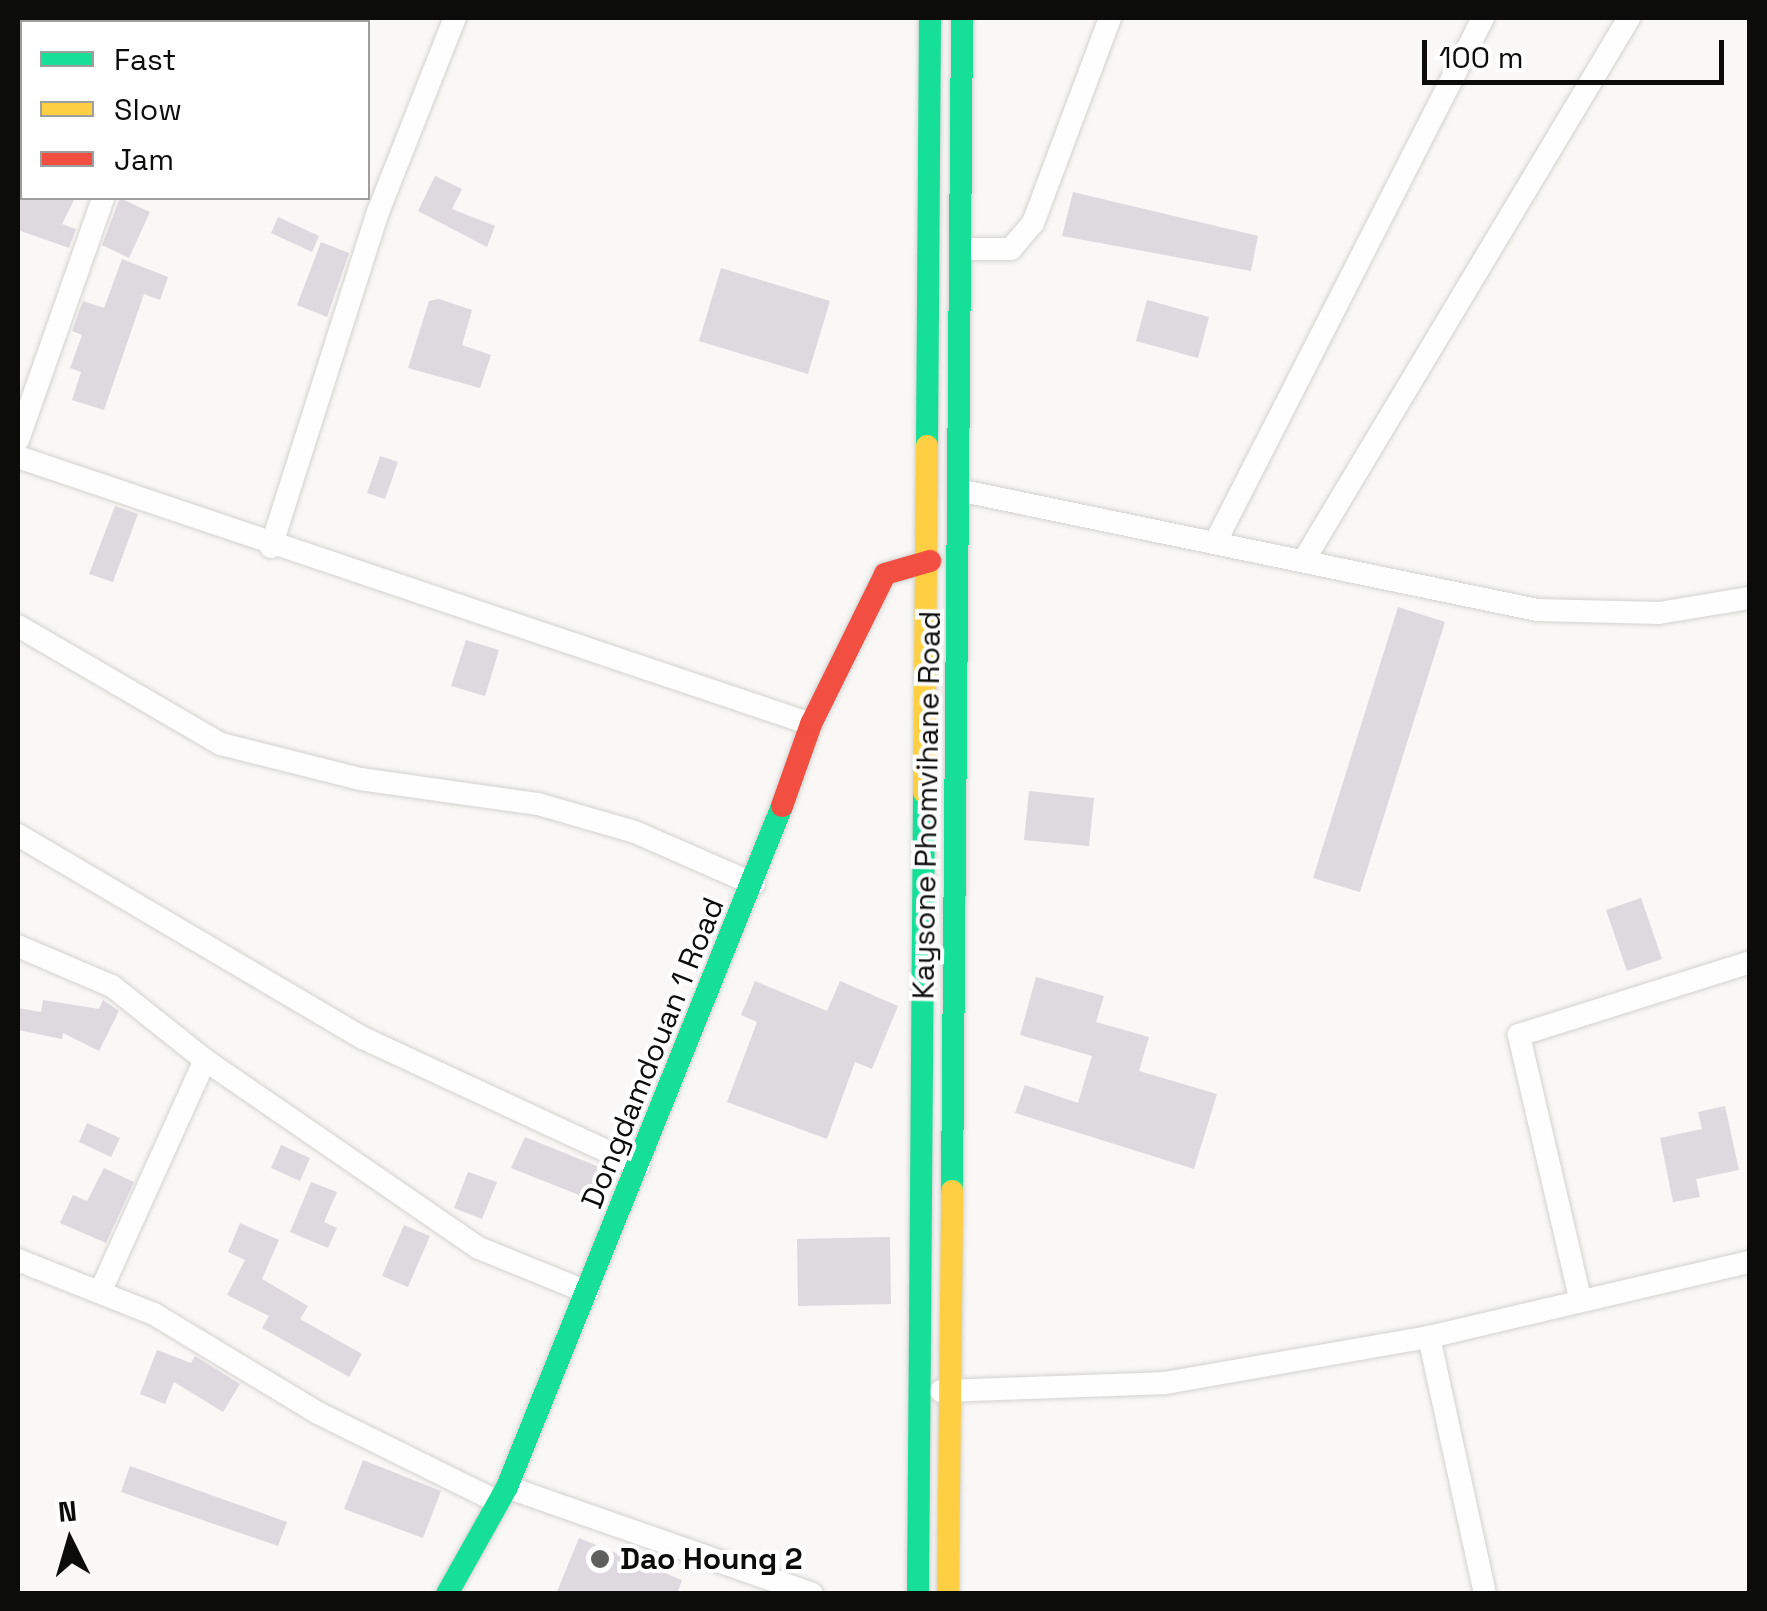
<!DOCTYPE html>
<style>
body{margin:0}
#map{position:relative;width:1767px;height:1611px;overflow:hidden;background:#f9f8f6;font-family:"Space Grotesk",sans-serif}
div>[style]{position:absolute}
.building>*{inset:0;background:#ded8df}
.roads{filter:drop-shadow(0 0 2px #d2d2d0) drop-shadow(0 0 2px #d2d2d0)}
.street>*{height:22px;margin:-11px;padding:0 11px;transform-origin:11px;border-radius:11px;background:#fefefe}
.fast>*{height:22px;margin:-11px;padding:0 11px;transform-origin:11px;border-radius:11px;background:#16e098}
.slow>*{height:22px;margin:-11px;padding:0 11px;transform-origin:11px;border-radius:11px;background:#ffcf43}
.jam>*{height:22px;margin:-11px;padding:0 11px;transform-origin:11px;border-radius:11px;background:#f24e42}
.dots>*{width:28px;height:28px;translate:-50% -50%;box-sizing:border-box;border:5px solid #fff;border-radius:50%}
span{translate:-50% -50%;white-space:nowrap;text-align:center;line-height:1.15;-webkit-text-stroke:8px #fff;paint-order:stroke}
.street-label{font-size:30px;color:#0c0c0b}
.poi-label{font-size:30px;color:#0c0c0b;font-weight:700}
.left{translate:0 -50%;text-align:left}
.frame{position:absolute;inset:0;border:20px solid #0c0c0b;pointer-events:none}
.legend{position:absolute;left:20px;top:20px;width:350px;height:180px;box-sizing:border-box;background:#fff;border:2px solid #9e9e9d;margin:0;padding:12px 18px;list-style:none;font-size:30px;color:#0c0c0b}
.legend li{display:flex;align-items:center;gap:20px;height:50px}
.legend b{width:50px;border:2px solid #9e9e9d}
.north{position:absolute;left:20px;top:1491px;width:100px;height:100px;-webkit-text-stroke:8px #fff;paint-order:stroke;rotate:355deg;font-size:28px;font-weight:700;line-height:40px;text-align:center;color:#0c0c0b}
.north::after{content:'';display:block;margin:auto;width:35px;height:45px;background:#0c0c0b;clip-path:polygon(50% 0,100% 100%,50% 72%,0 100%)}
.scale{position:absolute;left:1422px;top:40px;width:302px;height:45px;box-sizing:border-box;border:5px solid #0c0c0b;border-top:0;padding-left:12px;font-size:30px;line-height:35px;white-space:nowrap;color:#0c0c0b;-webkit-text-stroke:8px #fff;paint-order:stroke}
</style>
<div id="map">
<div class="building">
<i style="clip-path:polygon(435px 176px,462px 189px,452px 209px,495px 226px,487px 247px,418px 211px)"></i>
<i style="clip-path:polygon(1073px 192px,1258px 236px,1251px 271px,1062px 236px)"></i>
<i style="clip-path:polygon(18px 198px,75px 198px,62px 224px,76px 229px,69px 248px,18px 230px)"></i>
<i style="clip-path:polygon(120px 198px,150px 212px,129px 258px,102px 245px)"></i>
<i style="clip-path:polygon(278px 217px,319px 236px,312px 252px,271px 233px)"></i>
<i style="clip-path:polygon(321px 242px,349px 253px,327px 317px,297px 305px)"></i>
<i style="clip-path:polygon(122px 259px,168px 277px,160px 300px,144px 294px,104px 410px,72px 400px,81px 372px,70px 368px,82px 335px,72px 331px,83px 301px,104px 308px)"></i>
<i style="clip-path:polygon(721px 268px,830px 301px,808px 374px,699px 341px)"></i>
<i style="clip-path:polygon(439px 299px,472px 310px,462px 345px,491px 355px,480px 388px,408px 368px,429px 301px)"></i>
<i style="clip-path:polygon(1147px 300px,1209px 317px,1198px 358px,1136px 341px)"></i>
<i style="clip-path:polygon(380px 456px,398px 462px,385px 499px,367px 493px)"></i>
<i style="clip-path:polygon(115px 506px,138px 514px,113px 582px,89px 574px)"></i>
<i style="clip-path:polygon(1398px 607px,1445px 622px,1360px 892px,1313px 878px)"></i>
<i style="clip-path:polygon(466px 640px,499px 650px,485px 696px,451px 686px)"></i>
<i style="clip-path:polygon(1029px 791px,1094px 798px,1089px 846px,1024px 840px)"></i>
<i style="clip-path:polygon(1641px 898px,1662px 959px,1627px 971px,1606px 910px)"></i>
<i style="clip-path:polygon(1036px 977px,1104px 996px,1096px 1022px,1149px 1037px,1139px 1071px,1217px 1094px,1194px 1169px,1015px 1113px,1025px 1085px,1078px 1103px,1092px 1056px,1020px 1035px)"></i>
<i style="clip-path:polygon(755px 981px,827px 1011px,840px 981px,898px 1006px,872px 1069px,855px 1062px,827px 1139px,727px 1102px,757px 1022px,741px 1015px)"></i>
<i style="clip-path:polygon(43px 1000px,99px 1009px,103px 1000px,119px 1011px,99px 1051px,63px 1033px,62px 1039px,18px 1030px,18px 1008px,41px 1012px)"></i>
<i style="clip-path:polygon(1725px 1106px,1739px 1170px,1696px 1179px,1700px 1197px,1673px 1202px,1660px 1138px,1702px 1129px,1698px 1112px)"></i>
<i style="clip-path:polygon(87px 1123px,120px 1138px,111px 1157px,79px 1142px)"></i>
<i style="clip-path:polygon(525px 1137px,602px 1168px,589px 1199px,511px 1168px)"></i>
<i style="clip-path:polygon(281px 1145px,310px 1158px,300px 1181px,271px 1168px)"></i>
<i style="clip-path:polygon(104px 1168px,134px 1182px,106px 1243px,60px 1223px,73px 1195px,87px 1201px)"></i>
<i style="clip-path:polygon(468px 1172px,497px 1182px,482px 1219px,454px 1208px)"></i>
<i style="clip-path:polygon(311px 1182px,337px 1192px,324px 1222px,337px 1228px,328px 1248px,290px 1232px)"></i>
<i style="clip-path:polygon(240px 1223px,279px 1240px,262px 1279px,308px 1306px,300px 1319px,362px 1354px,349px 1377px,262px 1328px,269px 1316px,227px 1295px,245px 1260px,228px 1252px)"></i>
<i style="clip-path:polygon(404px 1225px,430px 1236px,408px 1287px,382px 1276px)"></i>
<i style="clip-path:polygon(890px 1237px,891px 1304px,798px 1306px,797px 1239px)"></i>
<i style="clip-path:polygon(157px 1350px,191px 1363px,195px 1356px,240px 1384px,223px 1412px,174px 1382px,165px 1404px,140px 1394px)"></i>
<i style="clip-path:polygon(363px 1460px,441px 1491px,423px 1538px,344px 1509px)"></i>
<i style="clip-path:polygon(130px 1466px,287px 1522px,278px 1546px,121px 1492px)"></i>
<i style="clip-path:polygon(579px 1538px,682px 1580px,677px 1594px,556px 1594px)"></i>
</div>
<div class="roads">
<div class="street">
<i style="left:253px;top:22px;width:5px;rotate:-53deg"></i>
<i style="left:962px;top:249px;width:49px"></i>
<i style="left:1011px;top:249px;width:34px;rotate:-50deg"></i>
<i style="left:1033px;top:223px;width:219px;rotate:-69.4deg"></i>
<i style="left:18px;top:440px;width:256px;rotate:-70.6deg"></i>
<i style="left:18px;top:457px;width:837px;rotate:18.61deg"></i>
<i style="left:963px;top:491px;width:586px;rotate:11.71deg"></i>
<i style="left:1537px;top:610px;width:122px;rotate:1.4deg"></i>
<i style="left:1659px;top:613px;width:92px;rotate:-9.4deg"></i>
<i style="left:1216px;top:541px;width:587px;rotate:-62.95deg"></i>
<i style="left:271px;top:547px;width:352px;rotate:-72.3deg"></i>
<i style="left:378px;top:212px;width:209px;rotate:-68.4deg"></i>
<i style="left:1304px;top:560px;width:632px;rotate:-59.05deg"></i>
<i style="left:18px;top:626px;width:235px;rotate:30.2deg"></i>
<i style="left:221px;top:744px;width:143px;rotate:14.1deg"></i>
<i style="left:360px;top:779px;width:180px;rotate:8deg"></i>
<i style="left:538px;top:804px;width:101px;rotate:16.1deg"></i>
<i style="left:635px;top:832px;width:130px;rotate:23.6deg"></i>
<i style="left:18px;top:835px;width:400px;rotate:30.5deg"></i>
<i style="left:363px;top:1038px;width:304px;rotate:24.9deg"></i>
<i style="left:18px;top:946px;width:102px;rotate:23.1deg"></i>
<i style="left:112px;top:986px;width:119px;rotate:38.5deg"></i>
<i style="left:205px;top:1060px;width:332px;rotate:34.5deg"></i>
<i style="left:479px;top:1248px;width:117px;rotate:22.2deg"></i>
<i style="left:18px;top:1260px;width:146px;rotate:21.7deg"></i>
<i style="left:154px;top:1314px;width:192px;rotate:31.1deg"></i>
<i style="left:318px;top:1413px;width:201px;rotate:26.3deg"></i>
<i style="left:102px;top:1288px;width:250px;rotate:-65.7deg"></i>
<i style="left:1580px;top:1298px;width:270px;rotate:-103.1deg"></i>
<i style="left:1519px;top:1035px;width:242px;rotate:-17.5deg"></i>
<i style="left:1429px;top:1337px;width:263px;rotate:77.7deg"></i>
<i style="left:941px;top:1391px;width:224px;rotate:-2deg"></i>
<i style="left:1165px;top:1383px;width:268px;rotate:-9.9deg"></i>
<i style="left:1429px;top:1337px;width:330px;rotate:-13.2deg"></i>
<i style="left:507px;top:1487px;width:323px;rotate:19.3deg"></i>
</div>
<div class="fast">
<i style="left:927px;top:446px;width:428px;rotate:-89.6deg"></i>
<i style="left:952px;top:1191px;width:1173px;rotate:-89.51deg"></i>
<i style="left:447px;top:1594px;width:123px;rotate:-60.7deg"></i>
<i style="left:507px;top:1487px;width:734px;rotate:-68.01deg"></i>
<i style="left:918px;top:1594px;width:802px;rotate:-89.57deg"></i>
</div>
<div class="slow">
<i style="left:924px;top:792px;width:346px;rotate:-89.5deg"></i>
<i style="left:948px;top:1594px;width:403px;rotate:-89.4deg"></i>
</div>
<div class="jam">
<i style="left:782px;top:806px;width:87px;rotate:-70.5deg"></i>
<i style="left:811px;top:724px;width:167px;rotate:-63.7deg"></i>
<i style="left:885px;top:574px;width:47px;rotate:-16.1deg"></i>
</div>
</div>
<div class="dots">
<i style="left:600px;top:1559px;background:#5f5f5d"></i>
</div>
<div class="street-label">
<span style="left:927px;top:805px;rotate:-89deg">Kaysone Phomvihane Road</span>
<span style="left:653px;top:1053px;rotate:-68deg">Dongdamdouan 1 Road</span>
</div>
<div class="poi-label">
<span class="left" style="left:620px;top:1559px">Dao Houng 2</span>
</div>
<div class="frame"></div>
<ul class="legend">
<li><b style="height:12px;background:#16e098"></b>Fast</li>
<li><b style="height:12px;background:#ffcf43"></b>Slow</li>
<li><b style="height:12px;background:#f24e42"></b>Jam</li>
</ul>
<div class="north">N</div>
<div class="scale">100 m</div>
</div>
